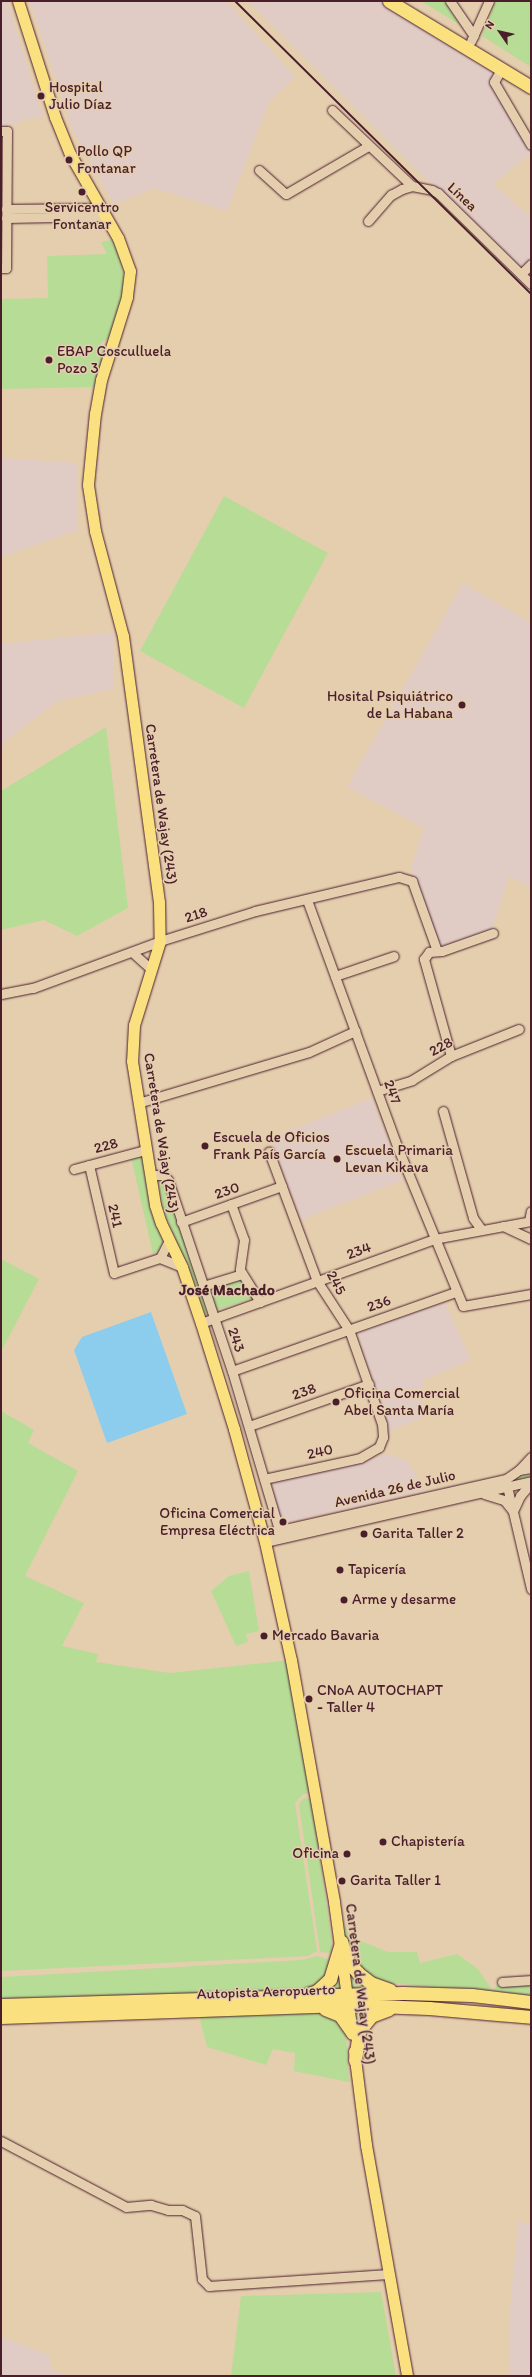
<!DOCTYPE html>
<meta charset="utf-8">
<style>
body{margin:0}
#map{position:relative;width:532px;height:2377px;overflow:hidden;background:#e5ceae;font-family:Itim,sans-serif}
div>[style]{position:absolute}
.built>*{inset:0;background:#e0ccc5}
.green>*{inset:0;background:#b7dc96}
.water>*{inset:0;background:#8ccded}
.roads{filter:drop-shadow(0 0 1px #4a1f2b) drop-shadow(0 0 1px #4a1f2b)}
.minor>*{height:9px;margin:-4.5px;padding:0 4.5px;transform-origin:4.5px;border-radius:4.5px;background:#e5ceae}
.major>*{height:11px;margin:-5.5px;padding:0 5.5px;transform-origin:5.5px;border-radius:5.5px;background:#fbe080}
.highway>*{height:13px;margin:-6.5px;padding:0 6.5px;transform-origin:6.5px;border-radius:6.5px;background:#fbe080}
.rail>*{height:2px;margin:-1px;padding:0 1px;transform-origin:1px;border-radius:1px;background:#4a1f2b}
.dots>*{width:11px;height:11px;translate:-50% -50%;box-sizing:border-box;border:2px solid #e5ceae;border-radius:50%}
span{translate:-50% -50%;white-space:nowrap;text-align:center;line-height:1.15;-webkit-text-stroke:3px #e5ceae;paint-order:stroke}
.poi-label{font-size:15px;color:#4a1f2b}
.left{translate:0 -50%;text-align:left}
.right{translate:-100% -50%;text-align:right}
.street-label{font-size:15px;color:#4a1f2b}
.neighbourhood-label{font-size:16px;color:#4a1f2b;font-weight:700}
.frame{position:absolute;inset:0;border:2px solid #4a1f2b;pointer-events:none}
.north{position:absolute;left:480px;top:12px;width:40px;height:40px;-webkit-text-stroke:3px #e5ceae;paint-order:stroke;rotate:304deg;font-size:11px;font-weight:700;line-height:16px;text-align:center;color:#4a1f2b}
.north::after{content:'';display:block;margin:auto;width:14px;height:18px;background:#4a1f2b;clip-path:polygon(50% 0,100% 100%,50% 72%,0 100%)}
</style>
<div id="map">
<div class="built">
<i style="clip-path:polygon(1px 1px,7px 1px,43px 117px,21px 120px,18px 124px,3px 125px,1px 128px)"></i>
<i style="clip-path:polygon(30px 1px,226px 1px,233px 8px,295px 77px,269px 102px,227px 211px,154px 188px,114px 205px,72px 128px)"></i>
<i style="clip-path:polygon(248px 1px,382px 1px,498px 75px,494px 82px,531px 145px,531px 153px,493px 184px,531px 218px,531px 264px,521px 274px)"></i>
<i style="clip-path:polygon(1px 458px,78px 463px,78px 530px,1px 557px)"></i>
<i style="clip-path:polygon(463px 583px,531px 623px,531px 888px,509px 876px,492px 930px,441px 948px,411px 868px,424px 828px,347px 787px)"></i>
<i style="clip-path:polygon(114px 632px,114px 689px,58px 701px,6px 740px,1px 749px,1px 644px)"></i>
<i style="clip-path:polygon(372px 1098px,403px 1180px,301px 1220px,270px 1138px)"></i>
<i style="clip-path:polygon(445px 1302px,471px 1360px,423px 1380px,422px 1418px,387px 1431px,358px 1333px)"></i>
<i style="clip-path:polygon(391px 1454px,408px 1462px,426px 1490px,281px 1524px,272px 1483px)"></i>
<i style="clip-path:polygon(518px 2221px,531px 2225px,531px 2376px,509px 2376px,510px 2312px)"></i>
<i style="clip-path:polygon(1px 2337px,49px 2355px,51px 2369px,67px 2376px,1px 2376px)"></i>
</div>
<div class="green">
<i style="clip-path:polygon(421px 1px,444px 1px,460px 25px)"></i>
<i style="clip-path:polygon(496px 1px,531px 1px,531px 67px,482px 36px)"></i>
<i style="clip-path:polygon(112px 240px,119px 252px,123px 273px,123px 294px,109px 338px,101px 343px,105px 350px,98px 383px,94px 387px,1px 389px,1px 299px,48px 298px,47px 256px,107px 254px,101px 242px)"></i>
<i style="clip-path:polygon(224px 496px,328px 553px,244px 708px,140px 651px)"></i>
<i style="clip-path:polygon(106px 727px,128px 908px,77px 936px,44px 920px,1px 930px,1px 791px)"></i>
<i style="clip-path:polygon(142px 1153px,150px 1210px,164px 1242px,161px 1250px,153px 1254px,131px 1157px)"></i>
<i style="clip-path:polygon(163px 1179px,210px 1312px,204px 1315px,192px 1277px,164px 1212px,158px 1180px)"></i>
<i style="clip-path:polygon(1px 1259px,39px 1279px,1px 1352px)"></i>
<i style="clip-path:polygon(240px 1279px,254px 1298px,216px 1310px,210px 1289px)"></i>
<i style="clip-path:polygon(1px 1411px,34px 1430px,28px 1443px,78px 1471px,25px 1576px,84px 1603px,62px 1646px,98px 1654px,96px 1662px,170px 1673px,291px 1660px,314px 1790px,302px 1795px,295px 1803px,317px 1951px,308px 1956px,1px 1971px)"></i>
<i style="clip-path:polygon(531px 1470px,531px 1478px,512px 1482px,511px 1478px)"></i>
<i style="clip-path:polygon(249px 1571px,259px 1631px,246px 1634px,248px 1642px,236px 1646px,211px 1591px,229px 1576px)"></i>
<i style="clip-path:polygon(304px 1798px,311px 1799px,332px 1942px,332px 1953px,320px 1952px,299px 1804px)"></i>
<i style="clip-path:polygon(344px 1922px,352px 1942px,363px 1942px,388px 1952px,417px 1952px,420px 1963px,457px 1954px,477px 1968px,493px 1991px,497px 1985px,531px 1983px,531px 1996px,381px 1982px,360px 1971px,347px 1947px)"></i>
<i style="clip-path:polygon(318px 1956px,330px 1960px,330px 1975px,304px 1992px,1px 2000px,1px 1977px,301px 1960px)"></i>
<i style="clip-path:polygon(348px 1965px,382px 1990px,351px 1991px)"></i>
<i style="clip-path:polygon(340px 1968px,343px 1990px,325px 1991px)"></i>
<i style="clip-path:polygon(353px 2010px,372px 2011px,356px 2030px)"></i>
<i style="clip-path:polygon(317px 2011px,330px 2013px,346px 2034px,349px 2082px,294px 2071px,295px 2053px,273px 2049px,266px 2065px,207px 2047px,199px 2015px)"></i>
<i style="clip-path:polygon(381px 2292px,396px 2376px,231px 2376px,241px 2296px)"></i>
</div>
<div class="water">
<i style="clip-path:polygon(151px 1312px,187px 1414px,107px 1443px,74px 1350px,82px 1337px)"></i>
</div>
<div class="roads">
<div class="minor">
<i style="left:450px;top:1px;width:42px;rotate:55.6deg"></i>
<i style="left:471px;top:41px;width:44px;rotate:-65.8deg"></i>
<i style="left:502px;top:68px;width:16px;rotate:120deg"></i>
<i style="left:494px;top:82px;width:73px;rotate:59.6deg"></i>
<i style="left:332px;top:110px;width:110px;rotate:43.5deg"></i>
<i style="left:1px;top:131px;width:6px"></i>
<i style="left:7px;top:131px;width:137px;rotate:90.4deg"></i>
<i style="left:6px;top:268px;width:5px;rotate:180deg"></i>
<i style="left:259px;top:170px;width:36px;rotate:42deg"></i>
<i style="left:286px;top:194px;width:95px;rotate:-30.3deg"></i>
<i style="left:6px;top:209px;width:94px;rotate:-0.6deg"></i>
<i style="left:6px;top:218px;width:99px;rotate:-1.2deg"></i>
<i style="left:368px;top:221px;width:35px;rotate:-49deg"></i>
<i style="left:391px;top:195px;width:13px;rotate:-29deg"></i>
<i style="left:402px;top:189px;width:10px;rotate:-17deg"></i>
<i style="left:412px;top:186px;width:20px;rotate:11deg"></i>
<i style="left:432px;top:190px;width:7px;rotate:27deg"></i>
<i style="left:438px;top:193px;width:130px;rotate:44.4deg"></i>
<i style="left:521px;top:274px;width:14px;rotate:-45deg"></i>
<i style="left:307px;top:900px;width:262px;rotate:69.9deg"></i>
<i style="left:397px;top:1146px;width:173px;rotate:67.6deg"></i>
<i style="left:463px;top:1306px;width:69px;rotate:-10deg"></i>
<i style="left:132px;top:952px;width:25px;rotate:42deg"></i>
<i style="left:335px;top:976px;width:62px;rotate:-18.7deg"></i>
<i style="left:1px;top:994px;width:33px;rotate:-11deg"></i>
<i style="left:33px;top:988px;width:135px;rotate:-20.3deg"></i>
<i style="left:160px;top:941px;width:100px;rotate:-17.5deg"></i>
<i style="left:255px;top:911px;width:148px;rotate:-13.3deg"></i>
<i style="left:399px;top:877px;width:14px;rotate:17deg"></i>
<i style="left:412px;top:881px;width:74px;rotate:70.3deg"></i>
<i style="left:451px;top:1056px;width:101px;rotate:-105.6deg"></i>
<i style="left:424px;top:959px;width:9px;rotate:-54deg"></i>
<i style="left:429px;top:952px;width:13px;rotate:-4deg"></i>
<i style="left:442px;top:951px;width:54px;rotate:-19.4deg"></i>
<i style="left:377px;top:1091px;width:37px;rotate:-17deg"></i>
<i style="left:412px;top:1080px;width:46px;rotate:-31.6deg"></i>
<i style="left:451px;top:1056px;width:73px;rotate:-21.7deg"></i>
<i style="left:138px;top:1103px;width:178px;rotate:-16.6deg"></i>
<i style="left:309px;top:1052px;width:51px;rotate:-24.5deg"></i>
<i style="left:443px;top:1111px;width:111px;rotate:74.3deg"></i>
<i style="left:473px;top:1218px;width:14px;rotate:54deg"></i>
<i style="left:89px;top:1165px;width:111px;rotate:77deg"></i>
<i style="left:114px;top:1273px;width:48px;rotate:-18.1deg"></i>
<i style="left:160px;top:1258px;width:20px;rotate:-63deg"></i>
<i style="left:74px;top:1169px;width:73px;rotate:-15deg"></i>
<i style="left:150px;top:1175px;width:13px"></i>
<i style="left:163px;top:1175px;width:7px;rotate:45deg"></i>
<i style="left:168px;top:1180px;width:201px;rotate:71.5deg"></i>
<i style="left:232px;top:1371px;width:166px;rotate:73.5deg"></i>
<i style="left:231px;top:1204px;width:38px;rotate:70deg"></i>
<i style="left:244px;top:1240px;width:30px;rotate:98deg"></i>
<i style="left:240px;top:1270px;width:38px;rotate:58deg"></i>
<i style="left:529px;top:1221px;width:10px;rotate:-79deg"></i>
<i style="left:181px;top:1222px;width:107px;rotate:-19.6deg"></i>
<i style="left:503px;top:1226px;width:31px;rotate:25deg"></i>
<i style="left:160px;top:1258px;width:24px;rotate:22deg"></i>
<i style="left:203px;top:1286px;width:41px;rotate:-17.1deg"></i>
<i style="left:201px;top:1323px;width:248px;rotate:-19.8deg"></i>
<i style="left:434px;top:1239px;width:99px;rotate:-10.5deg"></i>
<i style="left:232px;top:1371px;width:237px;rotate:-19.5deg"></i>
<i style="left:249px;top:1426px;width:127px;rotate:-19.3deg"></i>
<i style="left:519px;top:1470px;width:18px;rotate:-47deg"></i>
<i style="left:264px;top:1479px;width:98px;rotate:-12.3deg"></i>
<i style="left:360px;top:1458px;width:22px;rotate:-30deg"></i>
<i style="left:379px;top:1447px;width:11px;rotate:-68deg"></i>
<i style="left:383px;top:1437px;width:13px;rotate:-94deg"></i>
<i style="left:382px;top:1424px;width:100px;rotate:-109.3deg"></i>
<i style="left:349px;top:1330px;width:59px;rotate:-123.1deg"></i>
<i style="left:317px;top:1281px;width:138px;rotate:-110.4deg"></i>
<i style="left:506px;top:1482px;width:110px;rotate:76.8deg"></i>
<i style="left:484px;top:1494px;width:21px;rotate:17deg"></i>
<i style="left:504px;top:1500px;width:13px;rotate:51deg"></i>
<i style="left:513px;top:1511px;width:17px;rotate:-65deg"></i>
<i style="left:520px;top:1496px;width:17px;rotate:-50deg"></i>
<i style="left:263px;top:1534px;width:249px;rotate:-12.8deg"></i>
<i style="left:506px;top:1479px;width:16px;rotate:-35deg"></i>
<i style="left:519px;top:1470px;width:12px;rotate:-9deg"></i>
<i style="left:265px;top:1542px;width:273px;rotate:-12.9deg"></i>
<i style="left:502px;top:1982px;width:29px;rotate:-4deg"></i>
<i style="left:1px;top:2141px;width:141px;rotate:27.8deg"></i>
<i style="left:126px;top:2207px;width:25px;rotate:-5deg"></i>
<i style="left:151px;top:2205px;width:18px;rotate:16deg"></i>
<i style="left:168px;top:2210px;width:14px"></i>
<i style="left:182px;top:2210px;width:14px;rotate:25deg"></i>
<i style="left:195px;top:2216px;width:63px;rotate:83.7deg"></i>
<i style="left:202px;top:2279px;width:10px;rotate:45deg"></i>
<i style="left:209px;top:2286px;width:179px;rotate:-3.8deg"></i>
</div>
<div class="major">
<i style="left:18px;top:1px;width:122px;rotate:72.3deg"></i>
<i style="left:55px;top:117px;width:40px;rotate:68deg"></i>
<i style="left:70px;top:154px;width:97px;rotate:60.3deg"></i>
<i style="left:118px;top:238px;width:35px;rotate:70deg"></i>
<i style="left:130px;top:271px;width:26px;rotate:97deg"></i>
<i style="left:127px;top:297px;width:87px;rotate:107.4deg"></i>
<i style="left:101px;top:380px;width:34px;rotate:100deg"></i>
<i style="left:95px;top:413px;width:72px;rotate:95.6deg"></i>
<i style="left:88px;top:485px;width:47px;rotate:81.3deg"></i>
<i style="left:95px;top:531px;width:109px;rotate:75.1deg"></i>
<i style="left:123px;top:636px;width:268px;rotate:82.3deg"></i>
<i style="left:159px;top:902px;width:39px;rotate:89deg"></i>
<i style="left:160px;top:941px;width:88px;rotate:107.2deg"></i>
<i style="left:134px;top:1025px;width:36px;rotate:93deg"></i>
<i style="left:132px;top:1061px;width:146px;rotate:80.9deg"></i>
<i style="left:155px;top:1205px;width:19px;rotate:72deg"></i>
<i style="left:161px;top:1223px;width:49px;rotate:64.5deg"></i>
<i style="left:182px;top:1267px;width:59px;rotate:71.3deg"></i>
<i style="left:201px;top:1323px;width:111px;rotate:72.7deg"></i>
<i style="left:234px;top:1429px;width:117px;rotate:74.7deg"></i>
<i style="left:265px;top:1542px;width:121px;rotate:77.6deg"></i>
<i style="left:291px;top:1660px;width:246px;rotate:79.9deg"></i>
<i style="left:334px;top:1902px;width:133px;rotate:82.2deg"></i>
<i style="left:354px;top:2051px;width:95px;rotate:82.7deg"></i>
<i style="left:366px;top:2145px;width:235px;rotate:79.9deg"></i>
</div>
<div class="highway">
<i style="left:389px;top:1px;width:166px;rotate:31.2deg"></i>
<i style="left:341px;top:1942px;width:22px;rotate:69deg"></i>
<i style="left:349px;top:1963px;width:13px;rotate:48deg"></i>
<i style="left:358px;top:1973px;width:16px;rotate:38deg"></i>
<i style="left:371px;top:1983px;width:20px;rotate:20deg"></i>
<i style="left:308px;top:1994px;width:9px;rotate:-18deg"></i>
<i style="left:317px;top:1991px;width:18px;rotate:-43deg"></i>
<i style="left:330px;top:1979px;width:39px;rotate:-73deg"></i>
<i style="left:1px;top:2005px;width:402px;rotate:-1.7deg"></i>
<i style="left:403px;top:1993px;width:69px;rotate:1.7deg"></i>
<i style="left:472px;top:1995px;width:59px;rotate:6.8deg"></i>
<i style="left:325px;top:2009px;width:16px;rotate:22deg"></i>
<i style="left:340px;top:2015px;width:21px;rotate:55deg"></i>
<i style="left:1px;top:2017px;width:349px;rotate:-2deg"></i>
<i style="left:350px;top:2005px;width:79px;rotate:2.2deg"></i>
<i style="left:429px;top:2008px;width:102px;rotate:5deg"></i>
<i style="left:355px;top:2060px;width:29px;rotate:-82deg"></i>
<i style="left:359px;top:2031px;width:19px;rotate:-51deg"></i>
<i style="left:371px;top:2016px;width:19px;rotate:-21deg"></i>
</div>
</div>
<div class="rail">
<i style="left:235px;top:1px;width:416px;rotate:44.7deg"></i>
</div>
<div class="dots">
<i style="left:41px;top:96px;background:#4a1f2b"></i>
<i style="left:69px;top:160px;background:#4a1f2b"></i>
<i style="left:82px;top:192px;background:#4a1f2b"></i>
<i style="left:49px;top:360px;background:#4a1f2b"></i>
<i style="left:462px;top:705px;background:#4a1f2b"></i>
<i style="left:205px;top:1146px;background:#4a1f2b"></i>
<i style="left:337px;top:1159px;background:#4a1f2b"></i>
<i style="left:336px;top:1402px;background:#4a1f2b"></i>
<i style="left:283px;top:1522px;background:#4a1f2b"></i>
<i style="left:364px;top:1534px;background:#4a1f2b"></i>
<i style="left:340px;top:1570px;background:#4a1f2b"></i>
<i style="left:344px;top:1600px;background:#4a1f2b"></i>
<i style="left:264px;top:1636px;background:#4a1f2b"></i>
<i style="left:309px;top:1699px;background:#4a1f2b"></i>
<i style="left:383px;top:1842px;background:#4a1f2b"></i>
<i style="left:347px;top:1854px;background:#4a1f2b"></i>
<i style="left:342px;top:1881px;background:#4a1f2b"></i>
</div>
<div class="poi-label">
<span class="left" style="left:49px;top:96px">Hospital<br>Julio Díaz</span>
<span class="left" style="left:77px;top:160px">Pollo QP<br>Fontanar</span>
<span style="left:82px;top:216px">Servicentro<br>Fontanar</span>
<span class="left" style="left:57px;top:360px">EBAP Cosculluela<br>Pozo 3</span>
<span class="right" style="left:453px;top:705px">Hosital Psiquiátrico<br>de La Habana</span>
<span class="left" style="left:213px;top:1146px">Escuela de Oficios<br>Frank País García</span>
<span class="left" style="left:345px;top:1159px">Escuela Primaria<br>Levan Kikava</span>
<span class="left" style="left:344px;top:1402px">Oficina Comercial<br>Abel Santa María</span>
<span class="right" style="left:275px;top:1522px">Oficina Comercial<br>Empresa Eléctrica</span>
<span class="left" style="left:372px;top:1534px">Garita Taller 2</span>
<span class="left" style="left:348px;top:1570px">Tapicería</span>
<span class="left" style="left:352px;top:1600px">Arme y desarme</span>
<span class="left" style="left:272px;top:1636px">Mercado Bavaria</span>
<span class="left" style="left:317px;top:1699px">CNoA AUTOCHAPT<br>- Taller 4</span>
<span class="left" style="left:391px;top:1842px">Chapistería</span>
<span class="right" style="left:339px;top:1854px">Oficina</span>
<span class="left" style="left:350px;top:1881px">Garita Taller 1</span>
</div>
<div class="street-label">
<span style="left:462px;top:197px;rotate:43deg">Línea</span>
<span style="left:161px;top:804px;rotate:82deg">Carretera de Wajay (243)</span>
<span style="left:196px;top:915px;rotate:-18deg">218</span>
<span style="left:441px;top:1047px;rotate:-28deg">228</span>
<span style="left:392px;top:1092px;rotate:70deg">247</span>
<span style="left:161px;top:1133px;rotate:81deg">Carretera de Wajay (243)</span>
<span style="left:106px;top:1146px;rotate:-15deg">228</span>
<span style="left:227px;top:1191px;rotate:-19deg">230</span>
<span style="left:115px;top:1216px;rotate:77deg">241</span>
<span style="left:359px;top:1251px;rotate:-20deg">234</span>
<span style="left:336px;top:1283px;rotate:62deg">245</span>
<span style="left:379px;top:1304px;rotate:-19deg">236</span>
<span style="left:236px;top:1340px;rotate:71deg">243</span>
<span style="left:304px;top:1392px;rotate:-19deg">238</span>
<span style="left:320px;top:1452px;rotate:-13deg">240</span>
<span style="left:395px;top:1489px;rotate:-13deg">Avenida 26 de Julio</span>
<span style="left:360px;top:1984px;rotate:83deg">Carretera de Wajay (243)</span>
<span style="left:266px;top:1992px;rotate:-2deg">Autopista Aeropuerto</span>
</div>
<div class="neighbourhood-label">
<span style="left:227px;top:1290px">José Machado</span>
</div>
<div class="frame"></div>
<div class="north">N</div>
</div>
